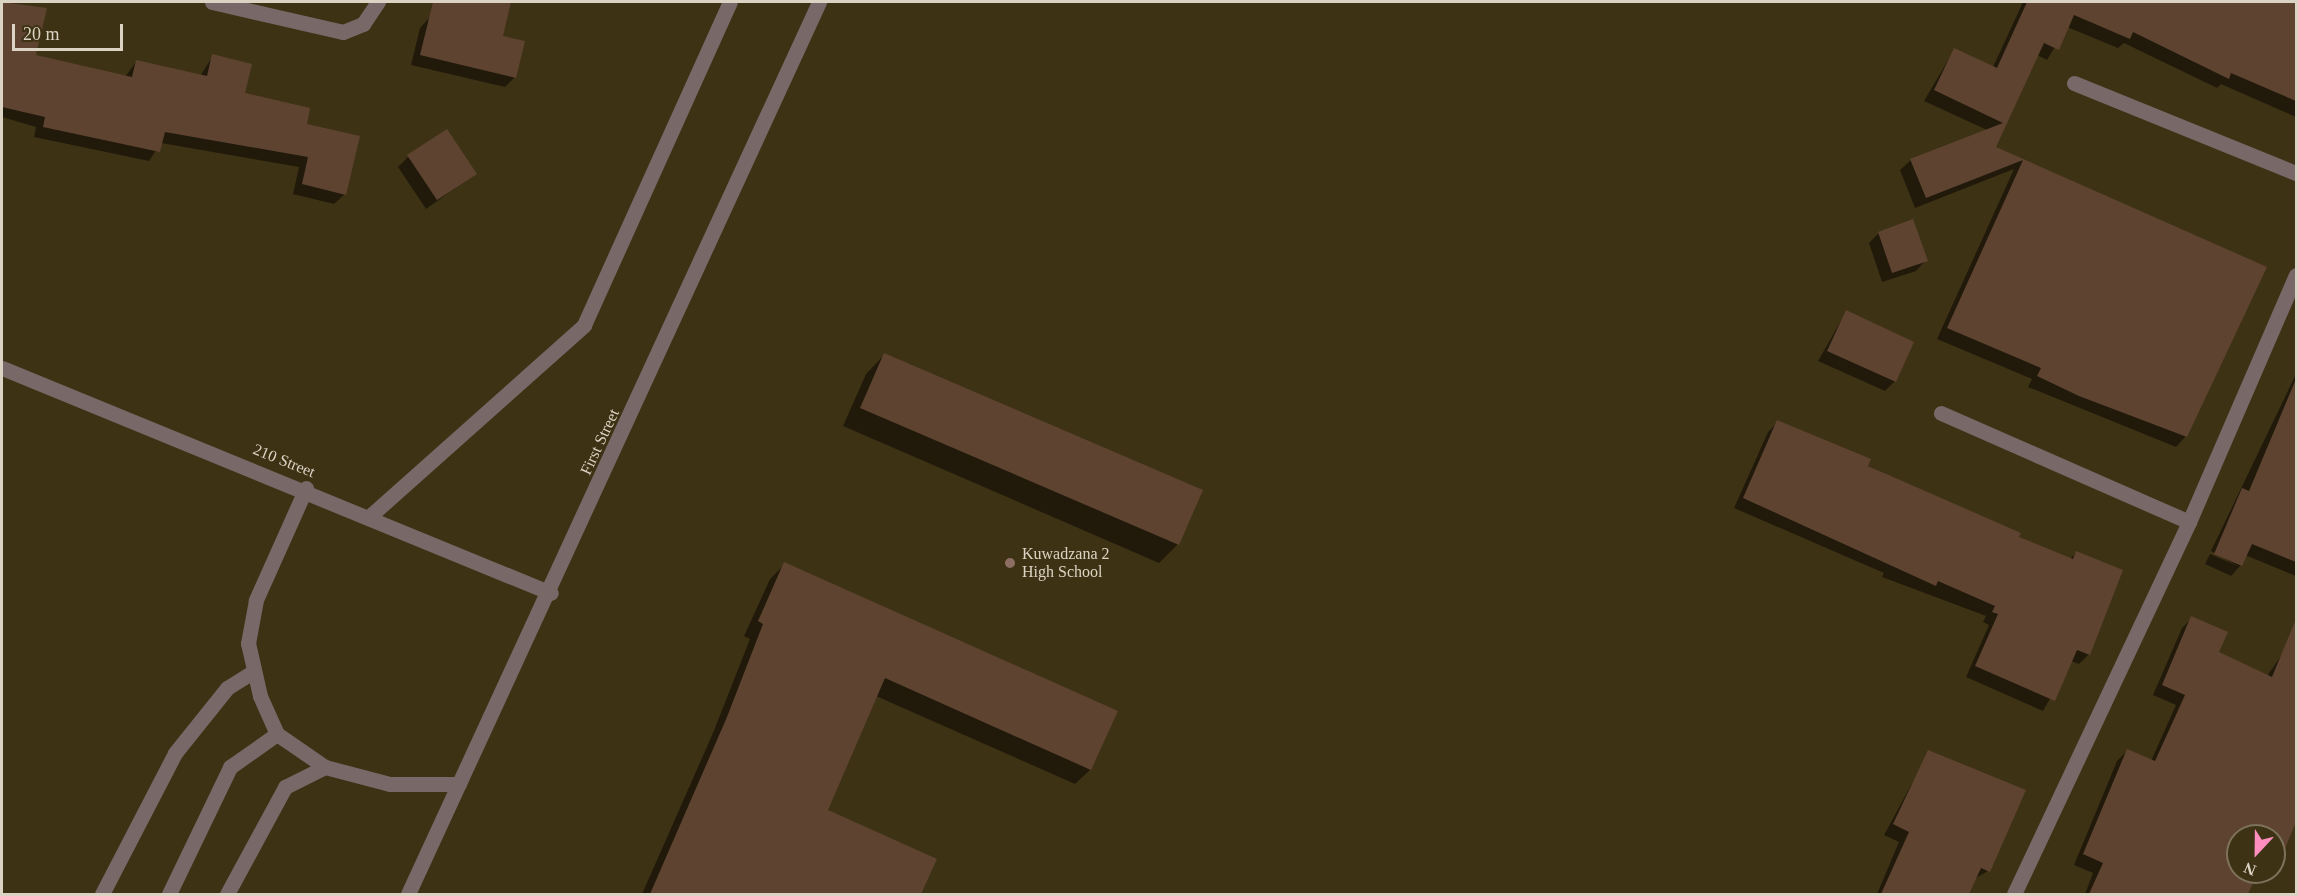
<!DOCTYPE html>
<style>
body{margin:0}
#map{position:relative;width:2298px;height:896px;overflow:hidden;background:#3e3215;font-family:Georgia,serif}
div>[style]{position:absolute}
.shadow>*{inset:0;background:#0007}
.building>*{inset:0;background:#5e4331}
.minor>*{height:15px;margin:-7.5px;padding:0 7.5px;transform-origin:7.5px;border-radius:7.5px;background:#786868}
.dots>*{width:16px;height:16px;translate:-50% -50%;box-sizing:border-box;border:3px solid #3e3215;border-radius:50%}
span{translate:-50% -50%;white-space:nowrap;text-align:center;line-height:1.15;-webkit-text-stroke:4.5px #3e3215;paint-order:stroke}
.street-label{font-size:16px;color:#dbd3c3}
.poi-label{font-size:16px;color:#dbd3c3}
.left{translate:0 -50%;text-align:left}
.frame{position:absolute;inset:0;border:3px solid #dbd3c3;pointer-events:none}
.north{position:absolute;left:2226px;top:824px;width:60px;height:60px;box-sizing:border-box;background:#3e3215;border:2px solid #7d725b;border-radius:50%;rotate:202deg;font-size:16px;font-weight:700;line-height:24px;text-align:center;color:#dbd3c3}
.north::after{content:'';display:block;margin:auto;width:21px;height:27px;background:#fd8ebf;clip-path:polygon(50% 0,100% 100%,50% 72%,0 100%)}
.scale{position:absolute;left:12px;top:24px;width:111px;height:27px;box-sizing:border-box;border:3px solid #dbd3c3;border-top:0;padding-left:8px;font-size:18px;line-height:21px;white-space:nowrap;color:#dbd3c3;-webkit-text-stroke:4px #3e3215;paint-order:stroke}
</style>
<div id="map">
<div class="shadow">
<i style="clip-path:polygon(2px 2px,45px 9px,35px 57px,125px 77px,136px 62px,200px 76px,213px 56px,243px 94px,305px 125px,345px 194px,334px 204px,293px 194px,299px 167px,161px 143px,149px 161px,34px 137px,36px 127px,2px 117px)"></i>
<i style="clip-path:polygon(451px 2px,511px 2px,501px 38px,515px 77px,505px 87px,411px 65px,420px 28px,430px 17px,446px 21px)"></i>
<i style="clip-path:polygon(2023px 2px,2296px 2px,2296px 117px,2221px 84px,2217px 88px,2124px 43px,2118px 48px,2067px 27px,2047px 60px,2037px 55px,1994px 148px,2265px 268px,2186px 436px,2176px 447px,2028px 387px,2032px 379px,1937px 339px,2014px 169px,1915px 208px,1900px 170px,1911px 160px,1987px 130px,1924px 101px,1954px 50px,1993px 67px)"></i>
<i style="clip-path:polygon(408px 157px,475px 174px,426px 209px,398px 167px)"></i>
<i style="clip-path:polygon(1879px 233px,1926px 260px,1916px 271px,1882px 282px,1869px 243px)"></i>
<i style="clip-path:polygon(1846px 312px,1895px 381px,1885px 391px,1818px 361px)"></i>
<i style="clip-path:polygon(884px 355px,1178px 544px,1159px 563px,843px 426px,866px 374px)"></i>
<i style="clip-path:polygon(2296px 374px,2296px 576px,2245px 555px,2241px 565px,2231px 576px,2205px 564px,2210px 554px,2238px 566px,2211px 551px)"></i>
<i style="clip-path:polygon(1778px 422px,2017px 538px,2070px 559px,2076px 553px,2089px 654px,2079px 664px,2071px 661px,2043px 711px,1966px 677px,1989px 625px,1983px 622px,1986px 616px,1882px 577px,1884px 573px,1734px 508px,1768px 432px)"></i>
<i style="clip-path:polygon(785px 564px,1090px 770px,1075px 784px,876px 696px,826px 811px,935px 860px,919px 894px,642px 894px,713px 733px,750px 639px,744px 636px,770px 579px)"></i>
<i style="clip-path:polygon(2192px 618px,2217px 653px,2267px 676px,2283px 653px,2296px 658px,2296px 819px,2274px 869px,2274px 836px,2238px 836px,2238px 872px,2271px 872px,2264px 879px,2250px 873px,2241px 894px,2085px 894px,2093px 873px,2074px 865px,2117px 761px,2127px 751px,2151px 761px,2176px 705px,2153px 695px,2182px 628px)"></i>
<i style="clip-path:polygon(1929px 752px,1988px 871px,1974px 879px,1968px 894px,1877px 894px,1899px 842px,1884px 835px)"></i>
</div>
<div class="building">
<i style="clip-path:polygon(2px 2px,47px 8px,36px 55px,132px 77px,136px 60px,207px 76px,212px 54px,252px 64px,245px 93px,310px 108px,307px 124px,360px 136px,346px 195px,302px 184px,308px 157px,165px 132px,160px 152px,43px 127px,45px 117px,2px 107px)"></i>
<i style="clip-path:polygon(433px 2px,511px 2px,503px 36px,525px 41px,516px 78px,420px 55px)"></i>
<i style="clip-path:polygon(2027px 2px,2296px 2px,2296px 101px,2231px 73px,2229px 79px,2133px 32px,2130px 39px,2074px 15px,2059px 50px,2044px 43px,1996px 147px,2267px 267px,2187px 437px,2079px 396px,2037px 376px,2041px 368px,1947px 328px,2023px 160px,1926px 198px,1910px 159px,2003px 123px,1934px 90px,1954px 48px,1997px 68px)"></i>
<i style="clip-path:polygon(447px 129px,477px 174px,437px 200px,407px 155px)"></i>
<i style="clip-path:polygon(1913px 219px,1928px 261px,1892px 273px,1878px 232px)"></i>
<i style="clip-path:polygon(1846px 310px,1914px 342px,1896px 382px,1827px 351px)"></i>
<i style="clip-path:polygon(884px 353px,1203px 490px,1179px 545px,860px 408px)"></i>
<i style="clip-path:polygon(2296px 379px,2296px 562px,2252px 544px,2242px 566px,2214px 554px,2242px 488px,2249px 491px)"></i>
<i style="clip-path:polygon(1777px 420px,1871px 459px,1868px 466px,2021px 533px,2019px 537px,2073px 559px,2076px 551px,2123px 570px,2090px 655px,2077px 650px,2055px 701px,1975px 666px,1998px 614px,1992px 612px,1995px 606px,1938px 581px,1936px 586px,1743px 498px)"></i>
<i style="clip-path:polygon(784px 562px,1118px 711px,1091px 770px,885px 678px,828px 810px,937px 859px,921px 894px,650px 894px,727px 717px,763px 624px,758px 621px)"></i>
<i style="clip-path:polygon(2191px 616px,2228px 632px,2219px 652px,2272px 677px,2296px 619px,2296px 822px,2276px 870px,2274px 836px,2238px 836px,2238px 872px,2258px 872px,2248px 894px,2089px 894px,2103px 863px,2083px 854px,2127px 749px,2155px 761px,2185px 695px,2162px 685px)"></i>
<i style="clip-path:polygon(1928px 750px,2026px 790px,1990px 872px,1981px 868px,1969px 894px,1881px 894px,1909px 832px,1893px 824px)"></i>
</div>
<div class="minor">
<i style="left:212px;top:2px;width:134px;rotate:12.9deg"></i>
<i style="left:343px;top:32px;width:22px;rotate:-22deg"></i>
<i style="left:363px;top:24px;width:27px;rotate:-56deg"></i>
<i style="left:2074px;top:83px;width:240px;rotate:22.1deg"></i>
<i style="left:2px;top:368px;width:593px;rotate:22.29deg"></i>
<i style="left:1941px;top:413px;width:271px;rotate:23.7deg"></i>
<i style="left:306px;top:488px;width:123px;rotate:114.1deg"></i>
<i style="left:256px;top:600px;width:44px;rotate:100.5deg"></i>
<i style="left:248px;top:643px;width:54px;rotate:77.2deg"></i>
<i style="left:260px;top:696px;width:42px;rotate:65.9deg"></i>
<i style="left:277px;top:734px;width:58px;rotate:34.5deg"></i>
<i style="left:370px;top:516px;width:287px;rotate:-41.7deg"></i>
<i style="left:584px;top:325px;width:354px;rotate:-65.7deg"></i>
<i style="left:102px;top:894px;width:159px;rotate:-62.6deg"></i>
<i style="left:175px;top:753px;width:83px;rotate:-51.3deg"></i>
<i style="left:227px;top:688px;width:32px;rotate:-32deg"></i>
<i style="left:169px;top:894px;width:141px;rotate:-64.3deg"></i>
<i style="left:230px;top:767px;width:57px;rotate:-35.1deg"></i>
<i style="left:227px;top:894px;width:122px;rotate:-61.5deg"></i>
<i style="left:285px;top:787px;width:45px;rotate:-26.6deg"></i>
<i style="left:325px;top:767px;width:67px;rotate:14.7deg"></i>
<i style="left:390px;top:784px;width:69px"></i>
<i style="left:408px;top:894px;width:982px;rotate:-65.26deg"></i>
<i style="left:2014px;top:894px;width:411px;rotate:-64.8deg"></i>
<i style="left:2189px;top:522px;width:269px;rotate:-66.6deg"></i>
</div>
<div class="dots">
<i style="left:1010px;top:563px;background:#8d6e63"></i>
</div>
<div class="street-label">
<span style="left:600px;top:442px;rotate:-65deg">First Street</span>
<span style="left:284px;top:461px;rotate:22deg">210 Street</span>
</div>
<div class="poi-label">
<span class="left" style="left:1022px;top:563px">Kuwadzana 2<br>High School</span>
</div>
<div class="frame"></div>
<div class="north">N</div>
<div class="scale">20 m</div>
</div>
